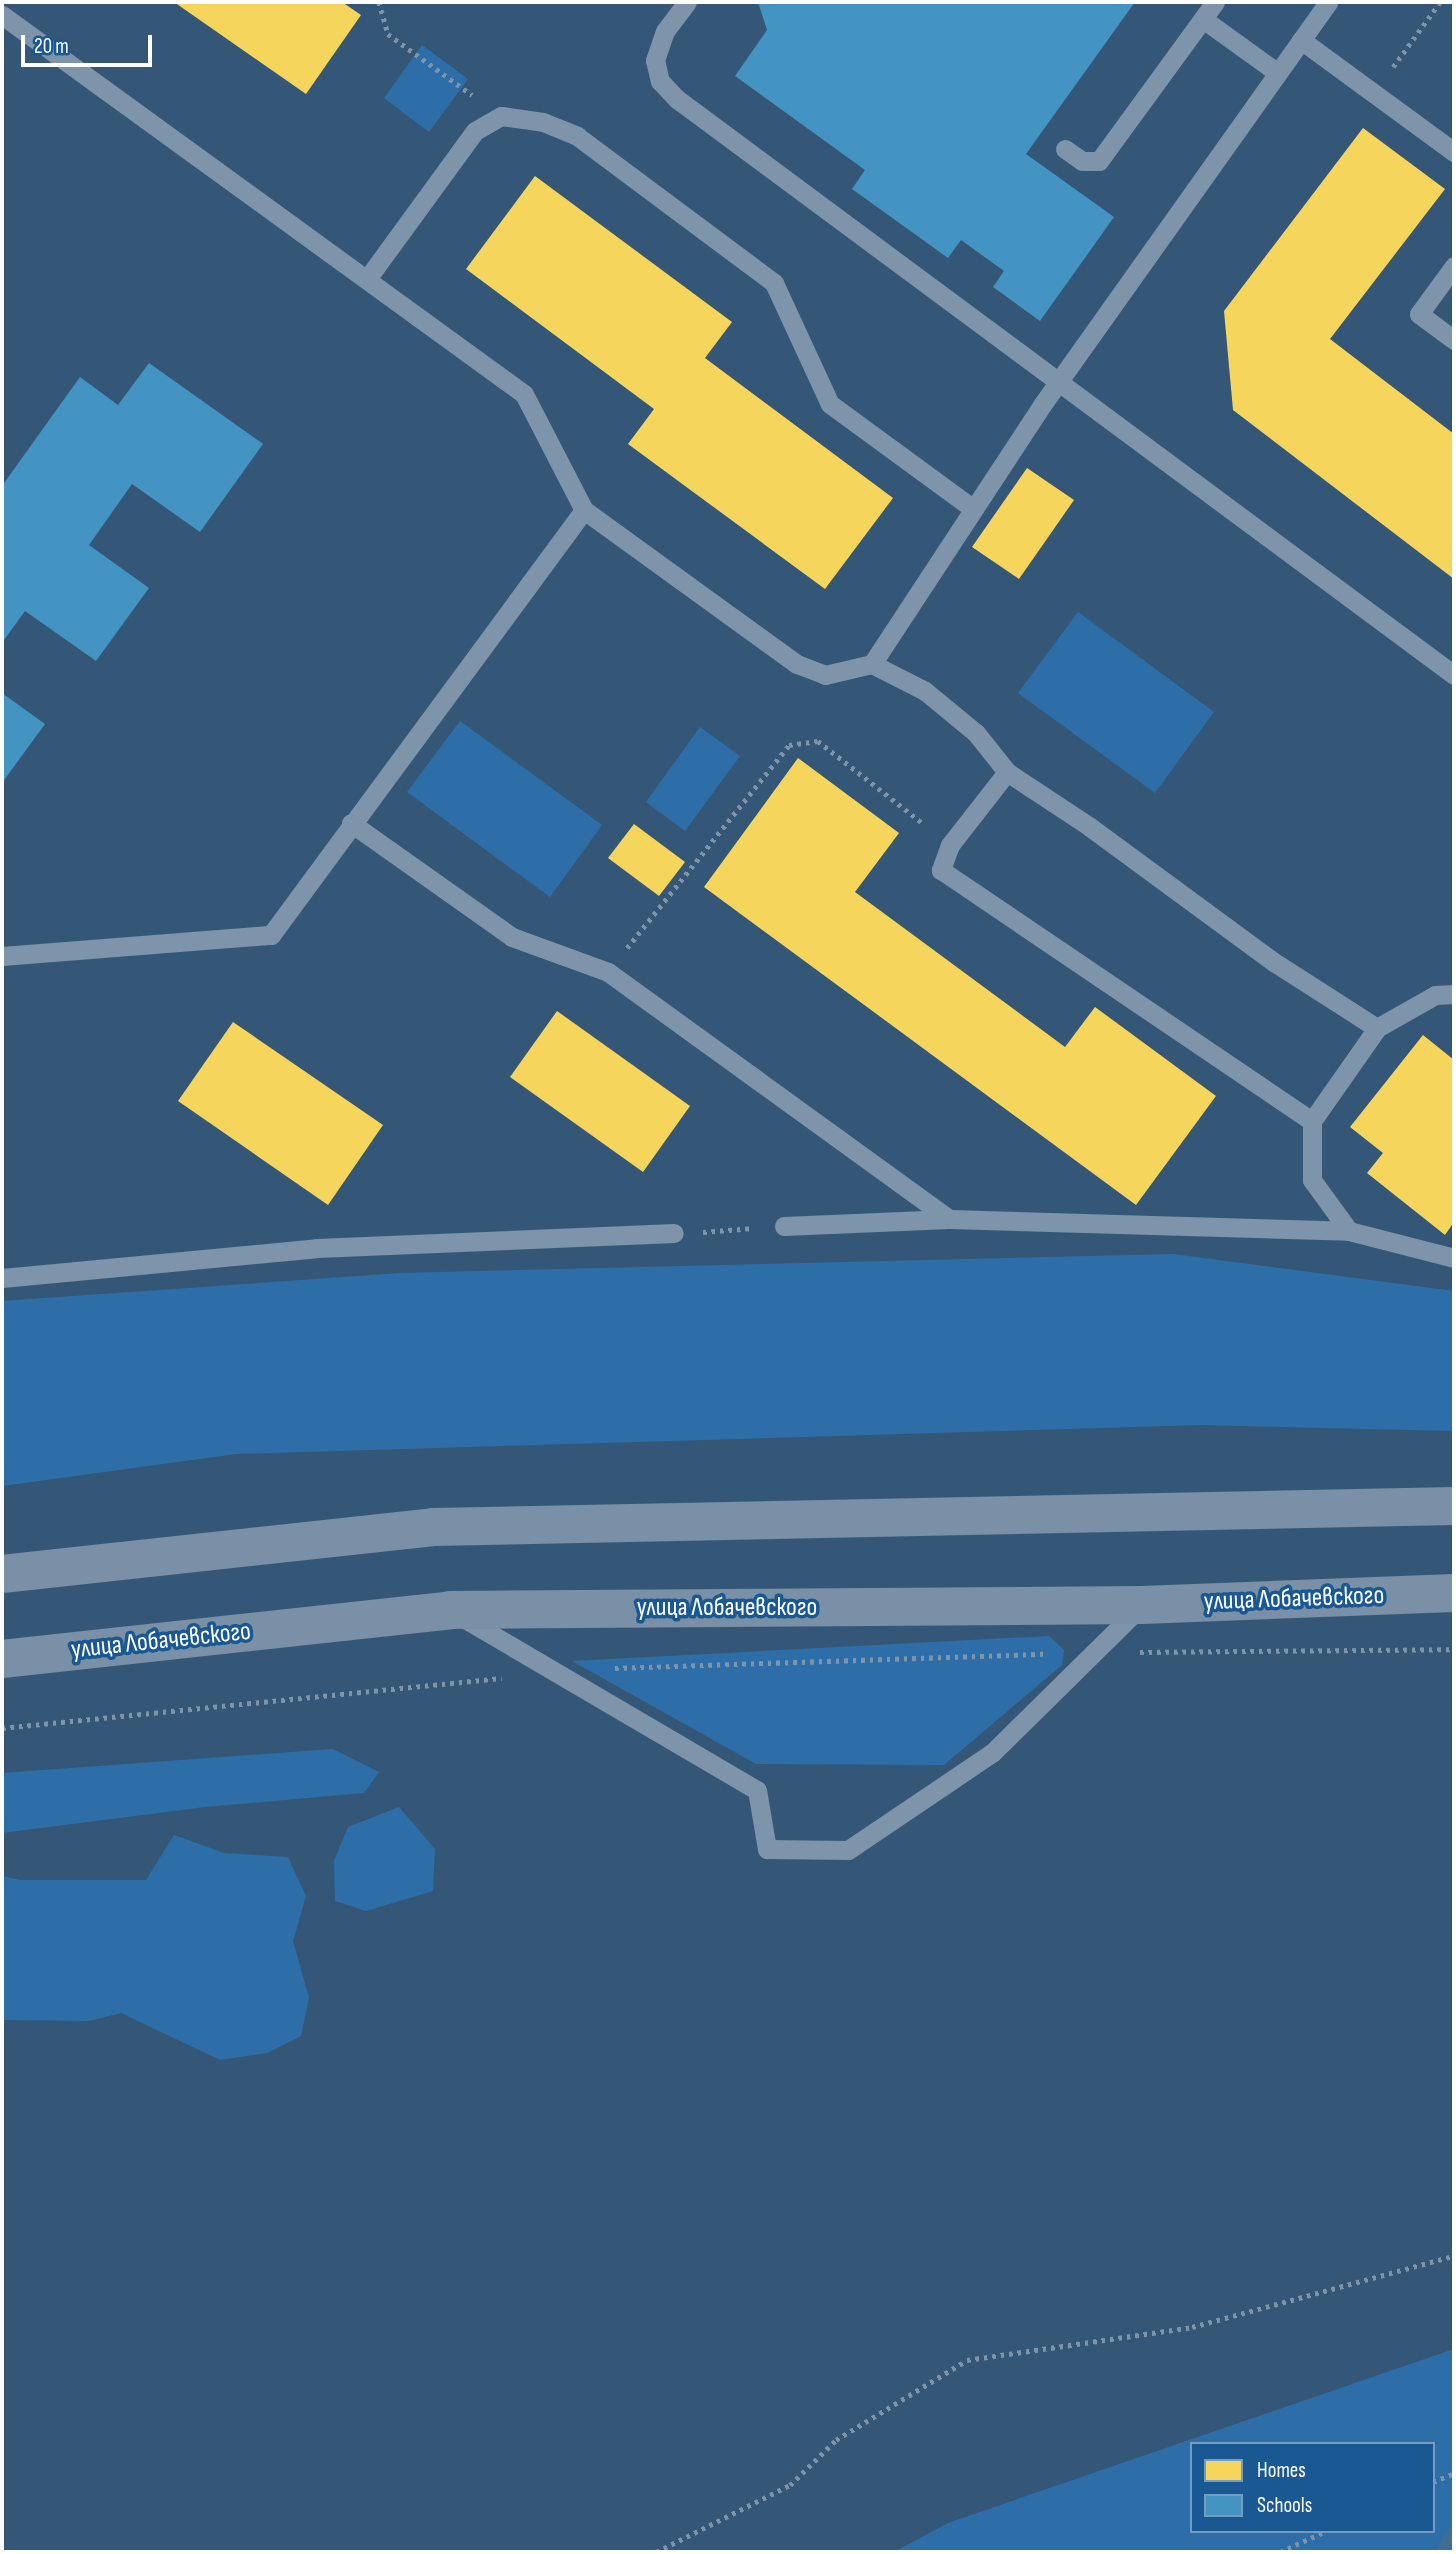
<!DOCTYPE html>
<meta charset="utf-8">
<style>
body{margin:0}
#map{position:relative;width:1456px;height:2554px;overflow:hidden;background:#355777;font-family:"Sofia Sans Condensed",sans-serif}
div>[style]{position:absolute}
.green>*{inset:0;background:#2d6ea9}
.homes>*{inset:0;background:#f6d55c}
.schools>*{inset:0;background:#4393c3}
.stream>*{height:14px;margin:-7px;padding:0 7px;transform-origin:7px;border-radius:7px;background:#416c95}
.path>*{height:4.5px;margin-top:-2.25px;transform-origin:0;background:repeating-linear-gradient(90deg,#7d94aa 0 3.5px,transparent 0 8.5px)}
.service>*{height:19px;margin:-9.5px;padding:0 9.5px;transform-origin:9.5px;border-radius:9.5px;background:#7d94aa}
.secondary>*{height:38px;margin:-19px;padding:0 19px;transform-origin:19px;border-radius:19px;background:#7990a6}
span{translate:-50% -50%;white-space:nowrap;text-align:center;line-height:1.15;-webkit-text-stroke:7px #195893;paint-order:stroke}
.street-label{font-size:26px;color:#fff}
.frame{position:absolute;inset:0;border:4px solid #fff;pointer-events:none}
.legend{position:absolute;left:1190px;top:2442px;width:245px;height:91px;box-sizing:border-box;background:#195893;border:2px solid #759bbe;margin:0;padding:9px 12px;list-style:none;font-size:21px;color:#fff}
.legend li{display:flex;align-items:center;gap:14px;height:35px}
.legend b{width:35px;border:2px solid #759bbe}
.scale{position:absolute;left:21px;top:35px;width:131px;height:32px;box-sizing:border-box;border:4px solid #fff;border-top:0;padding-left:9px;font-size:21px;line-height:24px;white-space:nowrap;color:#fff;-webkit-text-stroke:5px #195893;paint-order:stroke}
</style>
<div id="map">
<div class="green">
<i style="clip-path:polygon(422px 45px,468px 79px,429px 132px,384px 98px)"></i>
<i style="clip-path:polygon(1078px 612px,1214px 712px,1155px 793px,1018px 693px)"></i>
<i style="clip-path:polygon(460px 721px,602px 825px,550px 897px,407px 792px)"></i>
<i style="clip-path:polygon(700px 727px,740px 756px,685px 831px,646px 802px)"></i>
<i style="clip-path:polygon(1173px 1254px,1454px 1291px,1454px 1431px,1201px 1425px,236px 1454px,2px 1486px,2px 1301px,400px 1273px)"></i>
<i style="clip-path:polygon(1049px 1636px,1064px 1650px,1062px 1665px,944px 1765px,756px 1764px,572px 1661px)"></i>
<i style="clip-path:polygon(333px 1749px,379px 1772px,364px 1793px,205px 1807px,2px 1833px,2px 1773px)"></i>
<i style="clip-path:polygon(399px 1807px,435px 1849px,433px 1891px,366px 1911px,335px 1901px,334px 1861px,348px 1827px)"></i>
<i style="clip-path:polygon(174px 1835px,224px 1853px,288px 1857px,306px 1896px,293px 1941px,309px 1998px,301px 2036px,267px 2053px,220px 2060px,121px 2013px,89px 2021px,2px 2020px,2px 1876px,20px 1880px,146px 1880px)"></i>
<i style="clip-path:polygon(evenodd,1454px 2349px,1454px 2552px,894px 2552px,948px 2523px,1454px 2349px,1192px 2444px,1433px 2444px,1433px 2531px,1192px 2531px,1192px 2444px)"></i>
</div>
<div class="homes">
<i style="clip-path:polygon(174px 2px,342px 2px,361px 15px,306px 94px)"></i>
<i style="clip-path:polygon(1363px 128px,1445px 189px,1330px 339px,1454px 434px,1454px 579px,1233px 410px,1224px 311px)"></i>
<i style="clip-path:polygon(535px 176px,732px 322px,705px 358px,893px 498px,825px 589px,628px 444px,654px 409px,466px 269px)"></i>
<i style="clip-path:polygon(1027px 468px,1074px 500px,1019px 579px,972px 547px)"></i>
<i style="clip-path:polygon(798px 758px,899px 833px,855px 892px,1065px 1047px,1095px 1007px,1216px 1096px,1136px 1205px,704px 887px)"></i>
<i style="clip-path:polygon(634px 824px,685px 862px,659px 896px,608px 858px)"></i>
<i style="clip-path:polygon(557px 1011px,690px 1106px,643px 1172px,510px 1077px)"></i>
<i style="clip-path:polygon(233px 1022px,383px 1125px,328px 1205px,178px 1101px)"></i>
<i style="clip-path:polygon(1423px 1035px,1454px 1060px,1454px 1222px,1445px 1235px,1367px 1173px,1383px 1153px,1350px 1127px)"></i>
</div>
<div class="schools">
<i style="clip-path:polygon(758px 2px,1135px 2px,1026px 154px,1114px 217px,1040px 321px,993px 287px,1004px 271px,961px 240px,948px 258px,852px 189px,865px 170px,735px 76px,767px 30px)"></i>
<i style="clip-path:polygon(149px 363px,263px 444px,200px 532px,132px 484px,89px 545px,149px 588px,96px 661px,25px 611px,2px 643px,2px 486px,80px 377px,118px 405px)"></i>
<i style="clip-path:polygon(2px 693px,45px 724px,2px 783px)"></i>
</div>
<div class="stream">
<i style="left:1443px;top:2552px;width:22px;rotate:-60deg"></i>
</div>
<div class="path">
<i style="left:379px;top:2px;width:33px;rotate:74deg"></i>
<i style="left:388px;top:34px;width:104px;rotate:36deg"></i>
<i style="left:1393px;top:67px;width:80px;rotate:-54.1deg"></i>
<i style="left:627px;top:948px;width:260px;rotate:-51.4deg"></i>
<i style="left:789px;top:745px;width:29px;rotate:-8deg"></i>
<i style="left:818px;top:741px;width:136px;rotate:38.1deg"></i>
<i style="left:703px;top:1232px;width:51px;rotate:-4.5deg"></i>
<i style="left:1140px;top:1652px;width:314px;rotate:-0.5deg"></i>
<i style="left:615px;top:1668px;width:429px;rotate:-1.9deg"></i>
<i style="left:2px;top:1728px;width:502px;rotate:-5.71deg"></i>
<i style="left:1433px;top:2482px;width:23px;rotate:-23deg"></i>
<i style="left:656px;top:2552px;width:150px;rotate:-26.6deg"></i>
<i style="left:790px;top:2485px;width:64px;rotate:-44.4deg"></i>
<i style="left:836px;top:2440px;width:153px;rotate:-31.4deg"></i>
<i style="left:967px;top:2360px;width:227px;rotate:-8.3deg"></i>
<i style="left:1192px;top:2327px;width:271px;rotate:-15.2deg"></i>
<i style="left:1280px;top:2552px;width:51px;rotate:-24.5deg"></i>
</div>
<div class="service">
<i style="left:687px;top:2px;width:36px;rotate:127deg"></i>
<i style="left:665px;top:31px;width:31px;rotate:109deg"></i>
<i style="left:655px;top:60px;width:22px;rotate:77deg"></i>
<i style="left:660px;top:81px;width:25px;rotate:47deg"></i>
<i style="left:677px;top:99px;width:967px;rotate:36.55deg"></i>
<i style="left:2px;top:15px;width:645px;rotate:35.98deg"></i>
<i style="left:524px;top:394px;width:131px;rotate:62.7deg"></i>
<i style="left:584px;top:510px;width:263px;rotate:35.9deg"></i>
<i style="left:797px;top:664px;width:30px;rotate:21deg"></i>
<i style="left:825px;top:675px;width:48px;rotate:-13.2deg"></i>
<i style="left:872px;top:664px;width:310px;rotate:-56.7deg"></i>
<i style="left:1042px;top:405px;width:494px;rotate:-54.6deg"></i>
<i style="left:1203px;top:19px;width:92px;rotate:35.8deg"></i>
<i style="left:1301px;top:40px;width:190px;rotate:36.2deg"></i>
<i style="left:1065px;top:149px;width:21px;rotate:35deg"></i>
<i style="left:1082px;top:161px;width:17px"></i>
<i style="left:1099px;top:161px;width:197px;rotate:-53.9deg"></i>
<i style="left:1454px;top:266px;width:59px;rotate:126.1deg"></i>
<i style="left:1419px;top:314px;width:44px;rotate:36.6deg"></i>
<i style="left:367px;top:279px;width:183px;rotate:-53.9deg"></i>
<i style="left:475px;top:131px;width:30px;rotate:-30deg"></i>
<i style="left:501px;top:116px;width:42px;rotate:8.1deg"></i>
<i style="left:543px;top:122px;width:37px;rotate:22deg"></i>
<i style="left:577px;top:136px;width:246px;rotate:36.7deg"></i>
<i style="left:774px;top:283px;width:133px;rotate:65.2deg"></i>
<i style="left:830px;top:404px;width:176px;rotate:36.2deg"></i>
<i style="left:872px;top:664px;width:59px;rotate:27deg"></i>
<i style="left:925px;top:691px;width:66px;rotate:39.5deg"></i>
<i style="left:976px;top:733px;width:50px;rotate:51.5deg"></i>
<i style="left:1007px;top:772px;width:93px;rotate:128deg"></i>
<i style="left:950px;top:845px;width:27px;rotate:110deg"></i>
<i style="left:941px;top:870px;width:448px;rotate:34.1deg"></i>
<i style="left:1312px;top:1121px;width:59px;rotate:90deg"></i>
<i style="left:1312px;top:1180px;width:63px;rotate:54deg"></i>
<i style="left:1007px;top:772px;width:100px;rotate:33.5deg"></i>
<i style="left:1090px;top:827px;width:228px;rotate:36.3deg"></i>
<i style="left:1274px;top:962px;width:122px;rotate:32.7deg"></i>
<i style="left:351px;top:823px;width:197px;rotate:35.3deg"></i>
<i style="left:512px;top:937px;width:102px;rotate:20deg"></i>
<i style="left:608px;top:972px;width:421px;rotate:35.9deg"></i>
<i style="left:2px;top:956px;width:270px;rotate:-4.5deg"></i>
<i style="left:271px;top:935px;width:528px;rotate:-53.63deg"></i>
<i style="left:1312px;top:1121px;width:113px;rotate:-55deg"></i>
<i style="left:1377px;top:1028px;width:67px;rotate:-29.6deg"></i>
<i style="left:1435px;top:995px;width:19px;rotate:-3deg"></i>
<i style="left:784px;top:1226px;width:165px;rotate:-2.4deg"></i>
<i style="left:949px;top:1219px;width:400px;rotate:1.7deg"></i>
<i style="left:1349px;top:1231px;width:108px;rotate:14.4deg"></i>
<i style="left:2px;top:1278px;width:316px;rotate:-5.4deg"></i>
<i style="left:317px;top:1248px;width:357px;rotate:-2.4deg"></i>
<i style="left:460px;top:1616px;width:344px;rotate:30.4deg"></i>
<i style="left:757px;top:1790px;width:60px;rotate:80.4deg"></i>
<i style="left:767px;top:1849px;width:81px;rotate:0.7deg"></i>
<i style="left:848px;top:1850px;width:174px;rotate:-34deg"></i>
<i style="left:992px;top:1753px;width:208px;rotate:-44.6deg"></i>
</div>
<div class="secondary">
<i style="left:2px;top:1574px;width:434px;rotate:-6.2deg"></i>
<i style="left:433px;top:1527px;width:1021px;rotate:-1.18deg"></i>
<i style="left:2px;top:1659px;width:451px;rotate:-6.2deg"></i>
<i style="left:450px;top:1610px;width:692px;rotate:-0.41deg"></i>
<i style="left:1142px;top:1605px;width:312px;rotate:-2.2deg"></i>
</div>
<div class="street-label">
<span style="left:1294px;top:1599px;rotate:-2deg">улица Лобачевского</span>
<span style="left:727px;top:1608px">улица Лобачевского</span>
<span style="left:161px;top:1641px;rotate:-6deg">улица Лобачевского</span>
</div>
<div class="frame"></div>
<ul class="legend">
<li><b style="height:19px;background:#f6d55c"></b>Homes</li>
<li><b style="height:19px;background:#4393c3"></b>Schools</li>
</ul>
<div class="scale">20 m</div>
</div>
